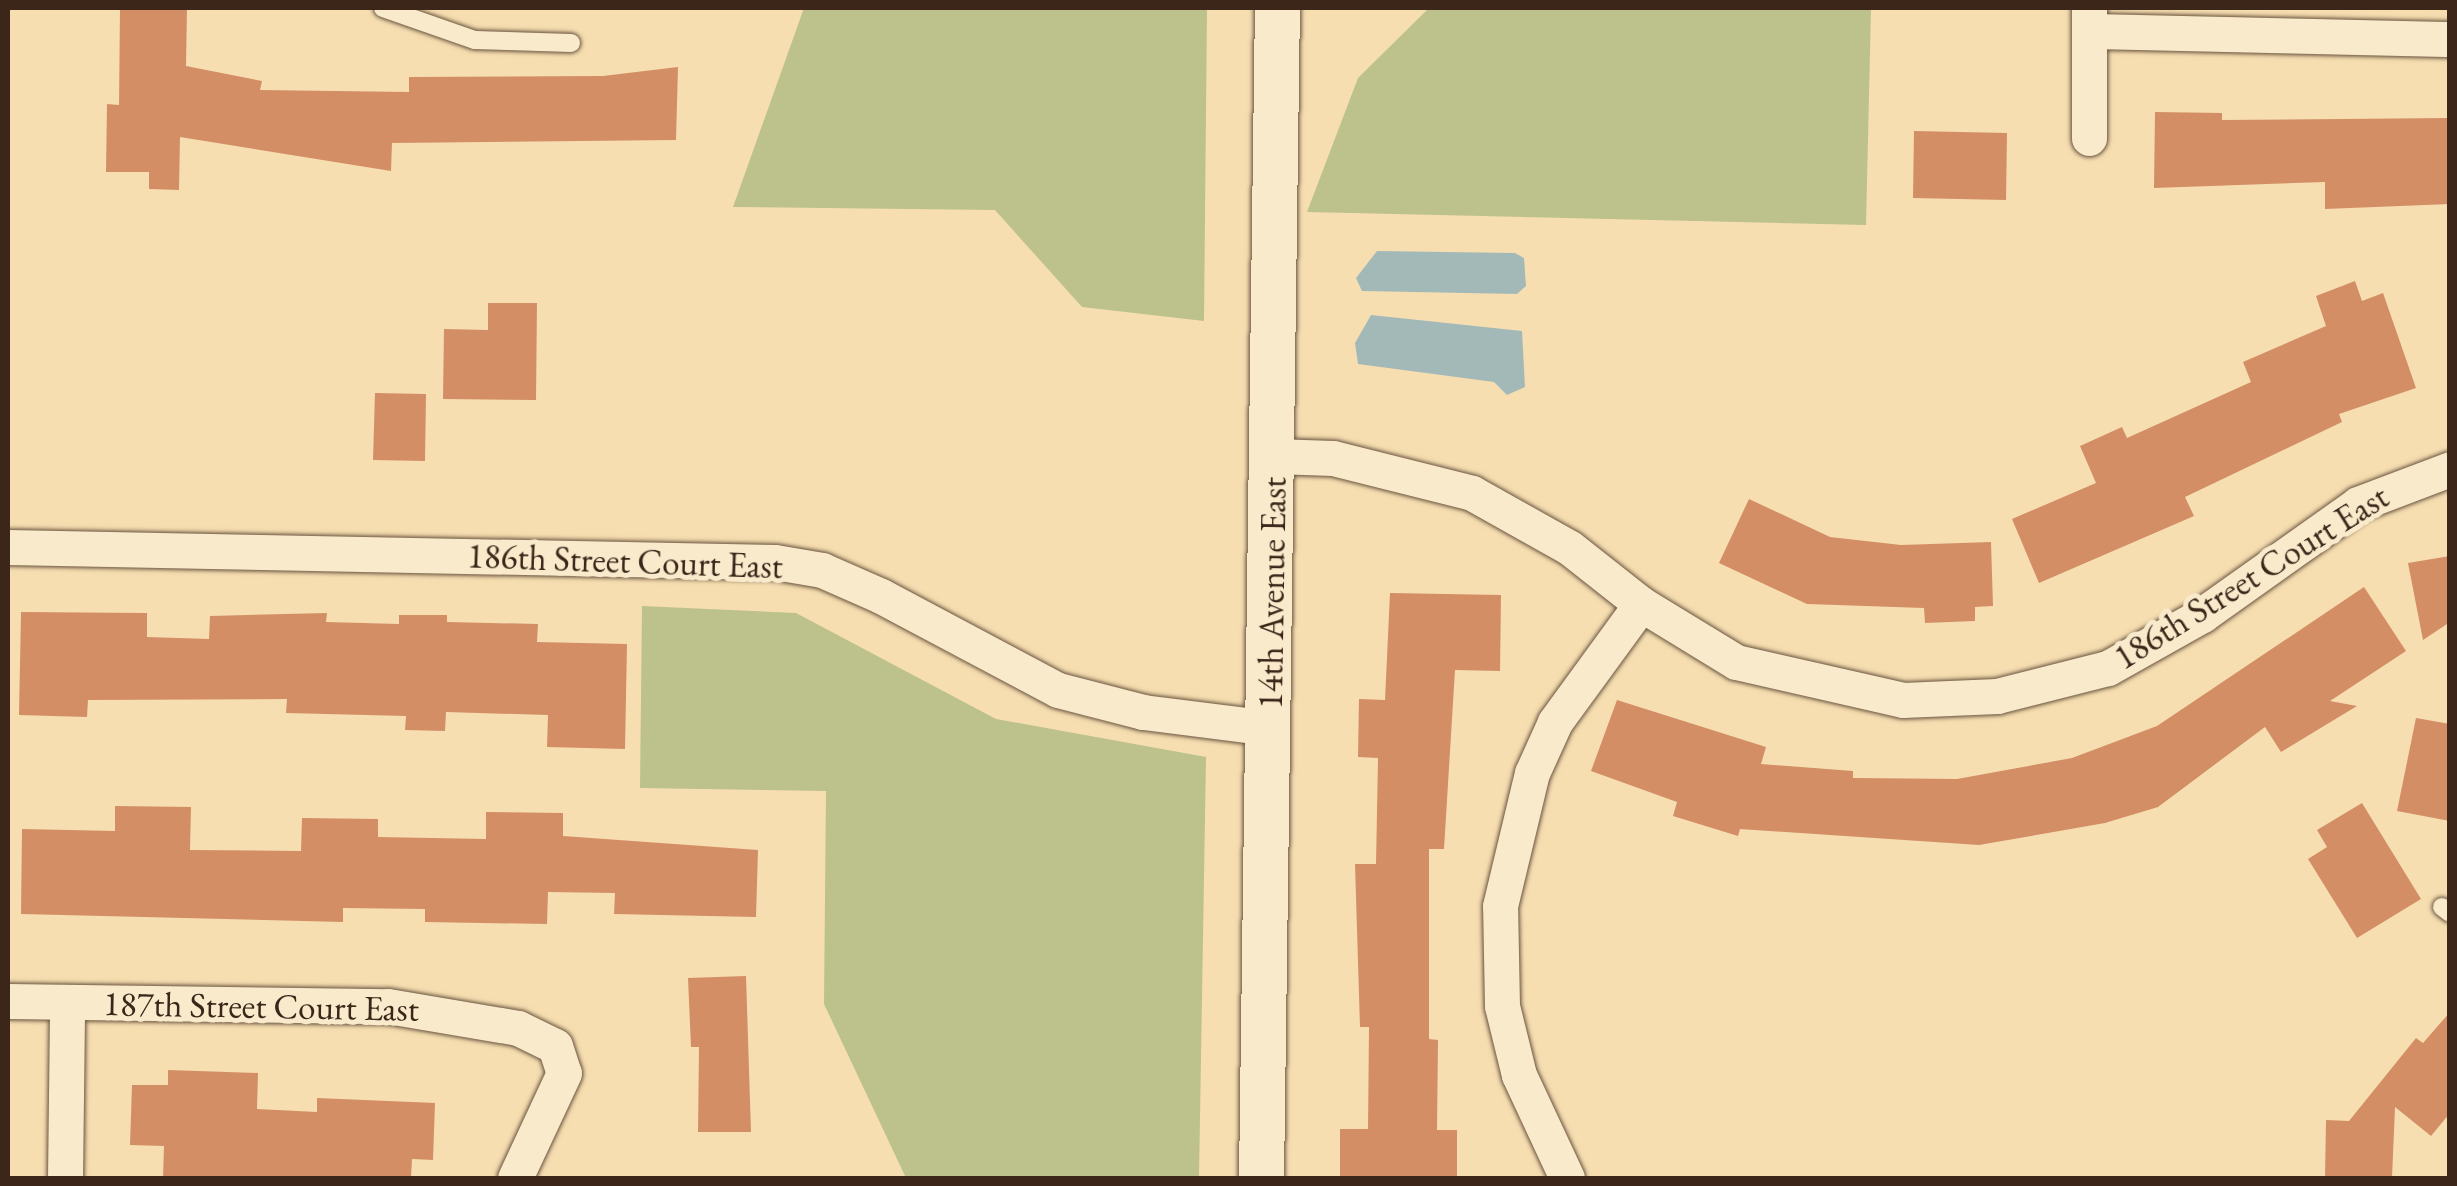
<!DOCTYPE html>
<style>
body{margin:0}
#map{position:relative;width:2457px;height:1186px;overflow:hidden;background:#f6deb1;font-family:"EB Garamond",serif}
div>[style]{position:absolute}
.green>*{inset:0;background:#bdc18b}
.water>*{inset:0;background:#a3b9b8}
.building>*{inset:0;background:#d38e66}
.roads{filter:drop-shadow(0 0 2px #6a543f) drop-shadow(0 0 2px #6a543f)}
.service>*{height:18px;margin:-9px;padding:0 9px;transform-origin:9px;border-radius:9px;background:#f9eacc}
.minor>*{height:35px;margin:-17.5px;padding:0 17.5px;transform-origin:17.5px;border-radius:17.5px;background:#f9eacc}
.tertiary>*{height:45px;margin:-22.5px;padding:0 22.5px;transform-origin:22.5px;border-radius:22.5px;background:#f9eacc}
span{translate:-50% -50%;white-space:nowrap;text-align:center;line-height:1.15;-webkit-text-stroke:10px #f9eacc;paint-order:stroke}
.street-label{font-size:35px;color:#3b2619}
.frame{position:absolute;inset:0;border:10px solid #3b2619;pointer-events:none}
</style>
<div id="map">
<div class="green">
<i style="clip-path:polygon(804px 8px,1207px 8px,1204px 321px,1082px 307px,995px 210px,733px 207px)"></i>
<i style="clip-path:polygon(1429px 8px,1871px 8px,1866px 225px,1307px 212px,1358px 78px)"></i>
<i style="clip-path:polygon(642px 606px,796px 613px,996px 719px,1206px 757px,1199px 1178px,906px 1178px,824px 1004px,826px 791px,640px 788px)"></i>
</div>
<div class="water">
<i style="clip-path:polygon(1377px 251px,1515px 253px,1524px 258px,1526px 286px,1517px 294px,1362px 291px,1356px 278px)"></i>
<i style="clip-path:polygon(1371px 315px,1522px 331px,1525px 387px,1507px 395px,1494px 382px,1358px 364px,1355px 343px)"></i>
</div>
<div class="building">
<i style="clip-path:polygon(120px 8px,187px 8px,186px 66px,262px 81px,260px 90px,409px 92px,409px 77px,603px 76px,678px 67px,676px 140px,392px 143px,391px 171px,180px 137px,179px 190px,149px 189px,149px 172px,106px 172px,107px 104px,119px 105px)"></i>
<i style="clip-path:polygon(2155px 112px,2222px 113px,2222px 120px,2450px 118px,2450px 204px,2325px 209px,2325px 182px,2154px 188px)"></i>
<i style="clip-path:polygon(1914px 131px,2007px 133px,2006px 200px,1913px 198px)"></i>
<i style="clip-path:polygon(2355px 281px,2362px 301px,2383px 293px,2416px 388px,2339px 414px,2342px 422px,2185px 497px,2194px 516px,2039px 583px,2012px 519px,2096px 483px,2080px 446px,2122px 427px,2127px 438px,2251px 382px,2243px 362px,2326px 326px,2316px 296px)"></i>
<i style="clip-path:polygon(488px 303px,537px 303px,536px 400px,443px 399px,444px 329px,488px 330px)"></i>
<i style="clip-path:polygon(375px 393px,426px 394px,425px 461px,373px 460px)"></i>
<i style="clip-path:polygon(1749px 499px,1830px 537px,1901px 545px,1991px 542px,1993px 606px,1975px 607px,1975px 621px,1925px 623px,1924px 608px,1807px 604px,1719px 563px)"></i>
<i style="clip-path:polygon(2450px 556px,2450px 622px,2423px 640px,2408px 563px)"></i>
<i style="clip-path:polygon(2364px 587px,2406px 651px,2330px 701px,2357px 706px,2281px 752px,2265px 727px,2158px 807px,2105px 823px,1979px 845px,1740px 829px,1738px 836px,1673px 816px,1677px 802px,1591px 771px,1617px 700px,1766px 747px,1761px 764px,1853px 771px,1853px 778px,1957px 779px,2072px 758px,2157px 726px)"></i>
<i style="clip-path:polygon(1390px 593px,1501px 595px,1500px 671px,1455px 670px,1444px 849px,1429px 849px,1429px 1039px,1438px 1040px,1437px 1130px,1457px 1130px,1457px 1178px,1340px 1178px,1340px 1129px,1368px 1129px,1369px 1027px,1360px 1027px,1355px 864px,1376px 864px,1378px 758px,1358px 757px,1359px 699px,1385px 700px)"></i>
<i style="clip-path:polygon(21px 612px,147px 613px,147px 637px,209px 639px,210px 616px,327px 613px,326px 622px,399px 624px,399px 615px,447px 615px,447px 622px,538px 624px,537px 642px,627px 644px,625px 749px,547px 747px,548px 715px,446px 712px,445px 731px,405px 730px,406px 716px,286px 713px,287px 699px,88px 700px,87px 717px,19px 715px)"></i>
<i style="clip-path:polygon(2416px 718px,2450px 724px,2450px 821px,2397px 811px)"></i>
<i style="clip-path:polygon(2362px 803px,2421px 899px,2357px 938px,2308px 859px,2327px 847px,2317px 830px)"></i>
<i style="clip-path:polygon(115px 806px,191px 807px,190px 850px,301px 851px,302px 818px,378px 819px,378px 837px,486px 839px,486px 812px,563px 813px,563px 836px,758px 850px,756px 917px,614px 914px,615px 893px,548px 892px,547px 924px,425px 922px,425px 909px,343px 908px,343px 922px,21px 914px,22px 829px,115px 831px)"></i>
<i style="clip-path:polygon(746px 976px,751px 1132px,698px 1132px,699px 1047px,691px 1047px,688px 978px)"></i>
<i style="clip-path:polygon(2450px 1012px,2450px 1113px,2431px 1136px,2395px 1107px,2392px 1178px,2325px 1178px,2326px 1120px,2349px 1121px,2416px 1038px,2423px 1043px)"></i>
<i style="clip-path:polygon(168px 1070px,258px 1073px,257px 1109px,317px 1112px,317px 1098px,435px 1103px,433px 1160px,412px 1159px,411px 1178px,163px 1178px,164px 1146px,130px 1145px,132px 1085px,168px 1085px)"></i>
</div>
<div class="roads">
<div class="service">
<i style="left:383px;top:8px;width:97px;rotate:19.2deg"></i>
<i style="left:475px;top:40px;width:96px;rotate:1.8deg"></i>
<i style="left:2442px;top:907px;width:10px;rotate:37deg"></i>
</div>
<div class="minor">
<i style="left:2089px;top:31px;width:361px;rotate:1.3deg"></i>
<i style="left:2089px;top:138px;width:129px;rotate:-90deg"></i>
<i style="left:1274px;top:456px;width:59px;rotate:1.9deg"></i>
<i style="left:1333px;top:458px;width:143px;rotate:14.1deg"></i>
<i style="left:1472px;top:493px;width:112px;rotate:29.3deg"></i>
<i style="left:1570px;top:548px;width:90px;rotate:38.3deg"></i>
<i style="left:1641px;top:604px;width:111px;rotate:31.4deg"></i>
<i style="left:1736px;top:662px;width:171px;rotate:12.8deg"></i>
<i style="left:1903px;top:700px;width:94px;rotate:-2.4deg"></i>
<i style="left:1997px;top:696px;width:114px;rotate:-14.2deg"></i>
<i style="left:2108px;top:668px;width:108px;rotate:-29.4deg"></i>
<i style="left:2202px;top:615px;width:191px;rotate:-35.4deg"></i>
<i style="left:2358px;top:504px;width:98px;rotate:-20.8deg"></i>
<i style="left:8px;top:547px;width:767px;rotate:1.12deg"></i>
<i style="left:775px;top:562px;width:48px;rotate:9.7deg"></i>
<i style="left:822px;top:570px;width:64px;rotate:23.8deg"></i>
<i style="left:881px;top:596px;width:200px;rotate:28deg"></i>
<i style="left:1058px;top:690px;width:88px;rotate:14.5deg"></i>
<i style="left:1143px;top:712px;width:127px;rotate:7.2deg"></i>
<i style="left:8px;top:1001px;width:380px;rotate:0.8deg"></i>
<i style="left:388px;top:1006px;width:132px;rotate:9.6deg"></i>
<i style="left:518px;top:1028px;width:41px;rotate:25.9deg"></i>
<i style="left:555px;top:1046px;width:28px;rotate:72deg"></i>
<i style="left:564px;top:1073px;width:116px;rotate:115deg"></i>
<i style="left:65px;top:1178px;width:176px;rotate:-89.3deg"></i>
<i style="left:1567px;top:1178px;width:114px;rotate:-115deg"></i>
<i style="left:1519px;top:1075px;width:71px;rotate:-103.8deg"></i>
<i style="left:1502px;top:1006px;width:100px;rotate:-91.1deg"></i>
<i style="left:1500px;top:906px;width:137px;rotate:-76.5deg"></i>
<i style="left:1532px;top:773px;width:56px;rotate:-65.7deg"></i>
<i style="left:1555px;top:722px;width:146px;rotate:-53.9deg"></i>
</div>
<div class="tertiary">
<i style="left:1261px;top:1178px;width:1170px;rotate:-89.22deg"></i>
</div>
</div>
<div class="street-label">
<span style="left:625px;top:561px;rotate:2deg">186th Street Court East</span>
<span style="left:2251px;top:577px;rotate:-32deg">186th Street Court East</span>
<span style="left:1272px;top:593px;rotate:-89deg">14th Avenue East</span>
<span style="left:261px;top:1006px;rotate:1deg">187th Street Court East</span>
</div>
<div class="frame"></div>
</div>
